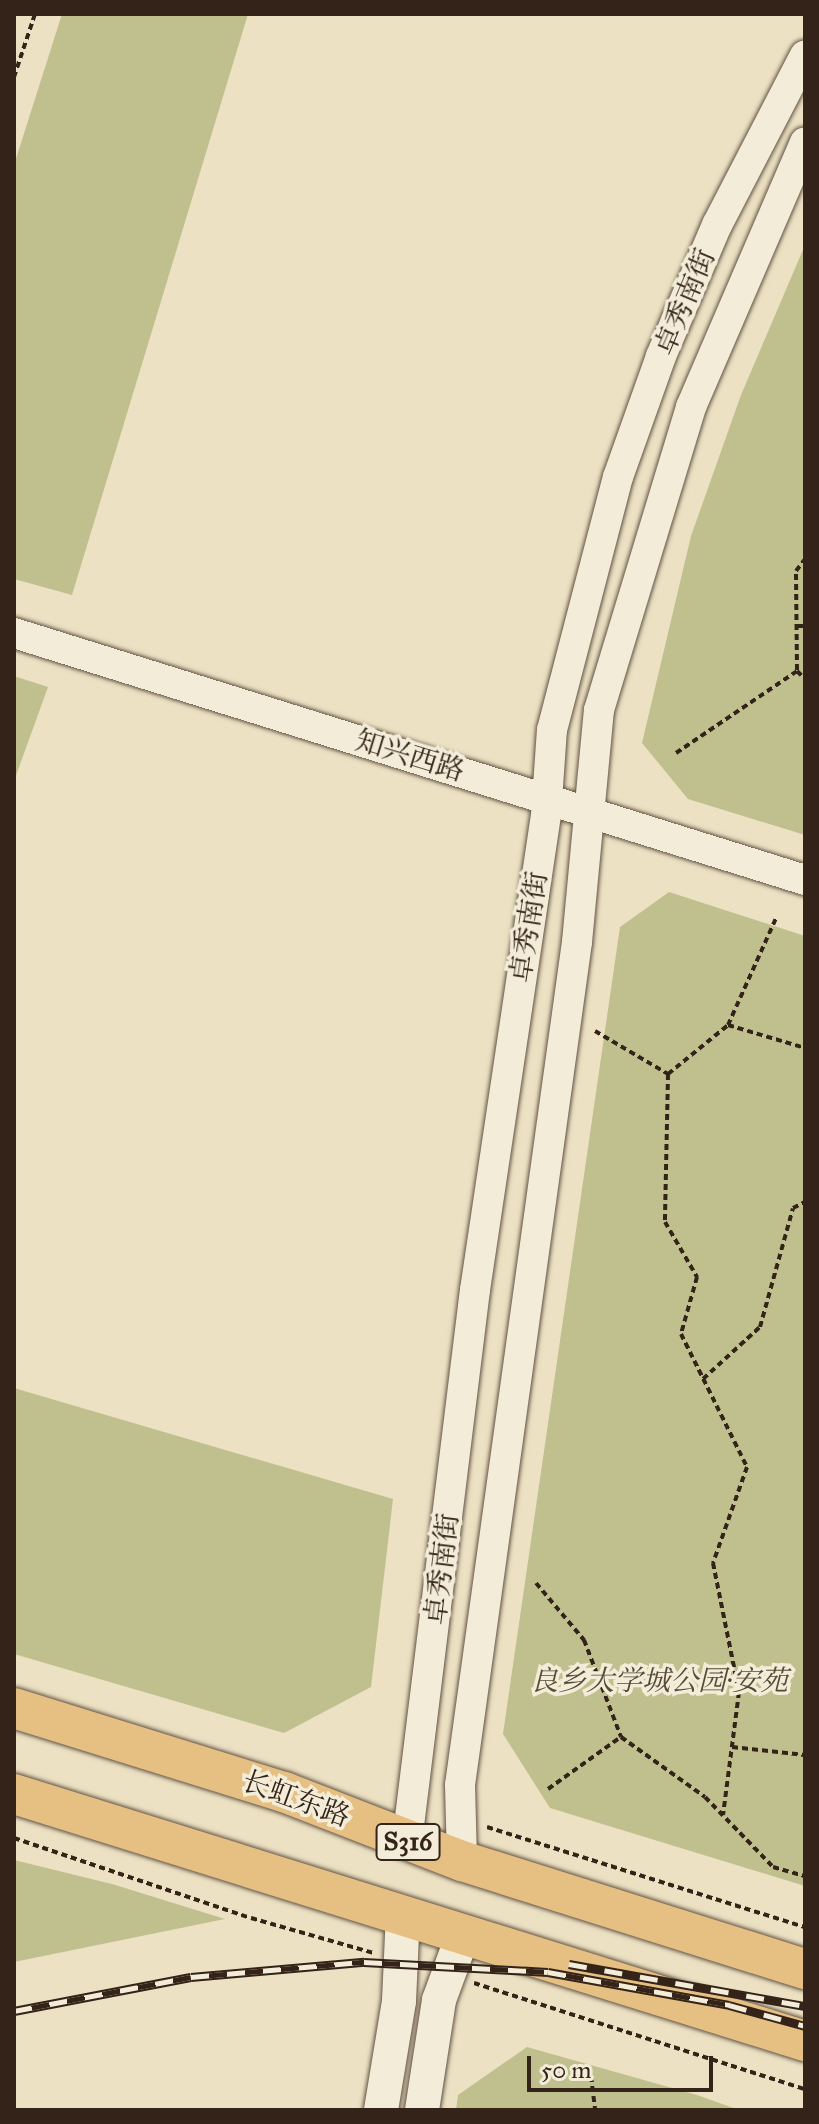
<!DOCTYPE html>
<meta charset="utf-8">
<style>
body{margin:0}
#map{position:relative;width:819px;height:2124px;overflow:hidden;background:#ece1c3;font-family:"IM FELL Great Primer","Noto Serif SC",serif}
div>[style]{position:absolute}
.green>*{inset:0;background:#c0c08e}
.path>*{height:4px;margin-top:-2px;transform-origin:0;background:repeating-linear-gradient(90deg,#342318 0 6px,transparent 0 10px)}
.roads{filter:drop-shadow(0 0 2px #625243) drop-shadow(0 0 2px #625243)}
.tertiary>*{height:30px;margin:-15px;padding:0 15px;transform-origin:15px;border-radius:15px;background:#f3ecd8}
.secondary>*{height:34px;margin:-17px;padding:0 17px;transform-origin:17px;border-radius:17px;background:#f3ecd8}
.primary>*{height:40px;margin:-20px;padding:0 20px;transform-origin:20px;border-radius:20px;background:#e6c082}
.rail>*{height:9px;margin-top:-4.5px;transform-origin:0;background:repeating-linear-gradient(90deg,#f3ecd8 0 18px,#342318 0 36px);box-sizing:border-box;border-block:2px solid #342318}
span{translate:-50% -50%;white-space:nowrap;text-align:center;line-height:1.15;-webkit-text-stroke:7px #f3ecd8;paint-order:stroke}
.shield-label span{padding:2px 6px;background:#f3ecd8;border:2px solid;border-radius:6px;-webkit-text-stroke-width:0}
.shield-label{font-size:26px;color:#342318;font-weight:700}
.street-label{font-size:28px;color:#342318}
.park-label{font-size:28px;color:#574a36;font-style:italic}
.frame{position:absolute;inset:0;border:16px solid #342318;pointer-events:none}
.scale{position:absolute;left:527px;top:2056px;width:186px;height:36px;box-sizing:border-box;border:4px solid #342318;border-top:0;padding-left:10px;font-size:24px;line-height:28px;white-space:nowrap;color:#342318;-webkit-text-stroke:6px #f3ecd8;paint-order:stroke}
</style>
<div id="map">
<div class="green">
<i style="clip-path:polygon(62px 14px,248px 14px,72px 595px,14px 579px,14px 165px)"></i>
<i style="clip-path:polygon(805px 245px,805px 835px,688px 799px,642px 743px,691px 536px,741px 395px)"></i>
<i style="clip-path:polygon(14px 676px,48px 687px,14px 781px)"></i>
<i style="clip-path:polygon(669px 892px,805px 936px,805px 1886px,550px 1808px,503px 1734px,620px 927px)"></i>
<i style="clip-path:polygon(14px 1388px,393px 1499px,371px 1687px,284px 1733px,14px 1654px)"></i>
<i style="clip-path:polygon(14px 1860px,112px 1884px,225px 1919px,14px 1962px)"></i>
<i style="clip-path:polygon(527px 2047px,697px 2095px,739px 2110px,456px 2110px,458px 2095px)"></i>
</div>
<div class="path">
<i style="left:14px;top:77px;width:66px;rotate:-71.6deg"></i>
<i style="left:797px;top:626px;width:8px"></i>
<i style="left:797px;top:670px;width:99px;rotate:-90.6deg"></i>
<i style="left:796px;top:571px;width:15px;rotate:-53deg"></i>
<i style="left:676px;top:753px;width:146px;rotate:-34.1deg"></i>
<i style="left:797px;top:671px;width:11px;rotate:45deg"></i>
<i style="left:728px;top:1025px;width:80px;rotate:16.6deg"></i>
<i style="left:595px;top:1031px;width:85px;rotate:30.5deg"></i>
<i style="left:668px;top:1074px;width:148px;rotate:91.2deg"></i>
<i style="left:665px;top:1222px;width:64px;rotate:59.8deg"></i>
<i style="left:697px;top:1277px;width:59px;rotate:105.7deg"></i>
<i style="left:681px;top:1334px;width:148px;rotate:63.6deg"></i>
<i style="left:747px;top:1467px;width:102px;rotate:109.5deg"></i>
<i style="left:713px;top:1563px;width:132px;rotate:78.6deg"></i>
<i style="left:739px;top:1692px;width:124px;rotate:97.4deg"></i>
<i style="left:668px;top:1074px;width:77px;rotate:-39.2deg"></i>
<i style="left:728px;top:1025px;width:117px;rotate:-65.8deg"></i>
<i style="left:703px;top:1379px;width:77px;rotate:-42.4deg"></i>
<i style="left:760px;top:1327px;width:123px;rotate:-74.5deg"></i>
<i style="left:793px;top:1208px;width:13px;rotate:-27deg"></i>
<i style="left:536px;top:1583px;width:75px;rotate:49.9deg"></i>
<i style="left:584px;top:1640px;width:104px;rotate:69.1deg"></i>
<i style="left:732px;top:1747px;width:73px;rotate:6.3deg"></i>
<i style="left:548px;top:1789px;width:90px;rotate:-35.5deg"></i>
<i style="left:621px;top:1737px;width:103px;rotate:35.5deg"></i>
<i style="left:705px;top:1797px;width:98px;rotate:45.8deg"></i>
<i style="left:773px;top:1867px;width:33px;rotate:16deg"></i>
<i style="left:487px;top:1827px;width:333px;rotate:17.5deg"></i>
<i style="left:14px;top:1838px;width:250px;rotate:18.7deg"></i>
<i style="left:251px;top:1918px;width:128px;rotate:15.9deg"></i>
<i style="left:474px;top:1983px;width:348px;rotate:17.8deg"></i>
<i style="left:591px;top:2076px;width:34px;rotate:83deg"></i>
</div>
<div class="roads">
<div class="tertiary">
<i style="left:14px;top:633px;width:829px;rotate:17.34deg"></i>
<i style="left:407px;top:1842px;width:556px;rotate:-82.98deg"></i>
<i style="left:475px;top:1290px;width:480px;rotate:-81.5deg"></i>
<i style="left:546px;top:815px;width:85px;rotate:-86deg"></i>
<i style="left:552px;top:730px;width:261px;rotate:-75.4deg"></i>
<i style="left:618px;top:477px;width:128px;rotate:-70.4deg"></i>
<i style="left:661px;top:356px;width:142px;rotate:-66.9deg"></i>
<i style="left:717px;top:225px;width:191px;rotate:-62.6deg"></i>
<i style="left:462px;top:1861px;width:76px;rotate:-91.5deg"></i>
<i style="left:460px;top:1785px;width:851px;rotate:-82.1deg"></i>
<i style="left:577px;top:942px;width:233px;rotate:-84.6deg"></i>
<i style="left:599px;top:710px;width:317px;rotate:-73.1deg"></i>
<i style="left:691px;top:407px;width:288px;rotate:-66.7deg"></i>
</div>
<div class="secondary">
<i style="left:381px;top:2110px;width:110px;rotate:-80.6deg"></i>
<i style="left:399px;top:2001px;width:88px;rotate:-87.4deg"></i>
<i style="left:422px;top:2110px;width:111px;rotate:-81.2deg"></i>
<i style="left:439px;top:2000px;width:72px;rotate:-69.8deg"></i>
</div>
<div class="primary">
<i style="left:14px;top:1708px;width:283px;rotate:17.3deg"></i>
<i style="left:284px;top:1792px;width:191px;rotate:21.2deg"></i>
<i style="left:462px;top:1861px;width:360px;rotate:17.5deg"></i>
<i style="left:14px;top:1794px;width:829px;rotate:17.34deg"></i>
</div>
</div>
<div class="rail">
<i style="left:569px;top:1964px;width:240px;rotate:10.1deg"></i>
<i style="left:14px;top:2011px;width:180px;rotate:-10.9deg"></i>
<i style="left:191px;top:1977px;width:174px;rotate:-5deg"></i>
<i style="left:364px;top:1962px;width:184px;rotate:3.1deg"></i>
<i style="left:548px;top:1972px;width:184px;rotate:10.3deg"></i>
<i style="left:729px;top:2005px;width:79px;rotate:15.4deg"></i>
</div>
<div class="shield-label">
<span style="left:408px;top:1842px">S316</span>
</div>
<div class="street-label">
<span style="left:685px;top:302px;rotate:-67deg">卓秀南街</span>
<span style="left:410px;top:756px;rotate:17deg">知兴西路</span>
<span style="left:529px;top:927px;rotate:-81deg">卓秀南街</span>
<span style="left:442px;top:1569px;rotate:-83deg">卓秀南街</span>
<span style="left:296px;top:1799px;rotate:20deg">长虹东路</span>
</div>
<div class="park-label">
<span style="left:659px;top:1681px">良乡大学城公园·安苑</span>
</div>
<div class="frame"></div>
<div class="scale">50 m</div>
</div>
